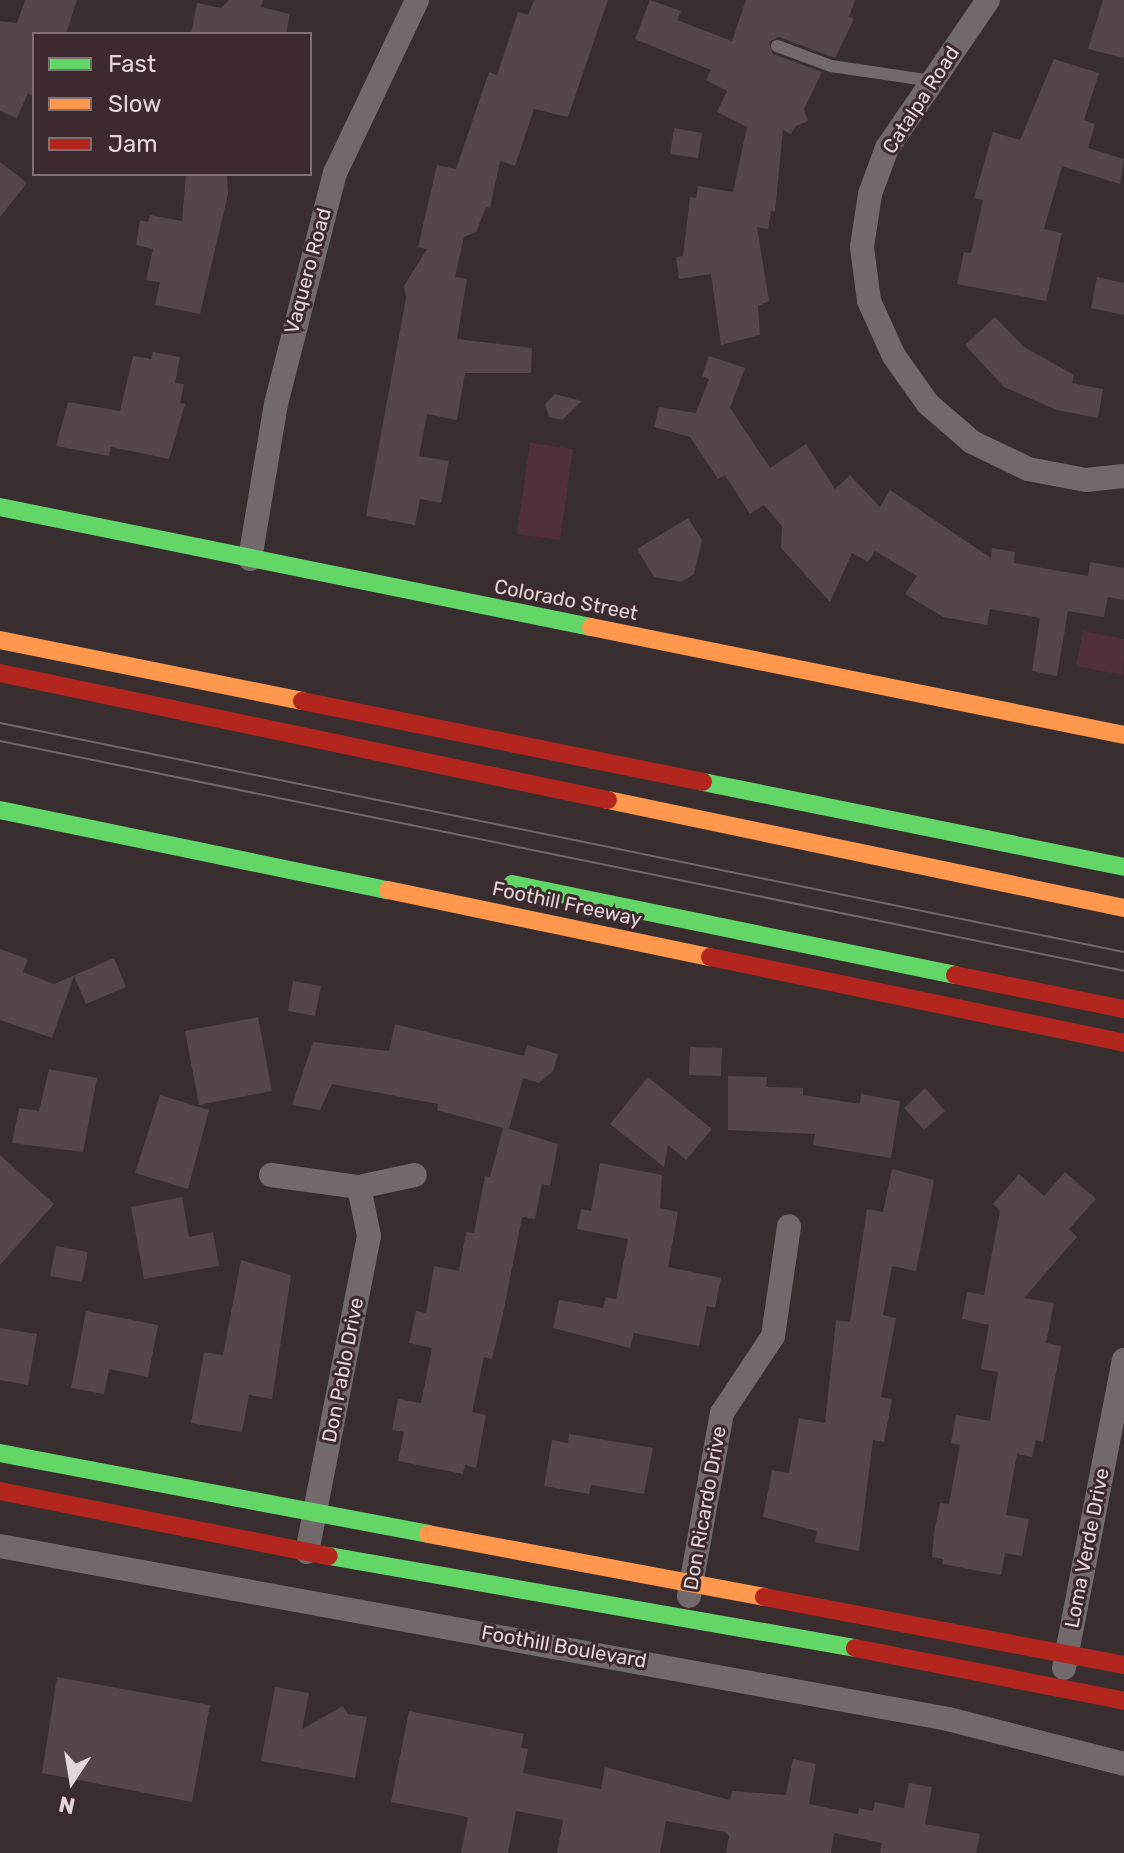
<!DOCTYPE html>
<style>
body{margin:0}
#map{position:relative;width:1124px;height:1853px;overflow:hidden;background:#382e30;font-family:Rubik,sans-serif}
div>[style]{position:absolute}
.green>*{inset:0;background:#523039}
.building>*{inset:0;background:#544649}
.lane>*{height:12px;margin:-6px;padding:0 6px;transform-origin:6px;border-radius:6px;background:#71696b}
.street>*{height:24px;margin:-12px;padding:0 12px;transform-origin:12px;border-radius:12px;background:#71696b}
.fast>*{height:18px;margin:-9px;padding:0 9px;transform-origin:9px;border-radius:9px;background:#63d668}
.slow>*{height:18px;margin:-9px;padding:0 9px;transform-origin:9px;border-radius:9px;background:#ff974d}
.jam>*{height:18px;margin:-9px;padding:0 9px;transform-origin:9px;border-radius:9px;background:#b3261e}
.tram>*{height:2px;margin:-1px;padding:0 1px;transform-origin:1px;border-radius:1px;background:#6f686a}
span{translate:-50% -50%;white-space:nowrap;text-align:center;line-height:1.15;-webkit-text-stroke:6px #3c2a2e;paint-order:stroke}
.street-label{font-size:20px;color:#e2d6d8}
.legend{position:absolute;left:32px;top:32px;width:280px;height:144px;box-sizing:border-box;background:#3c2a2e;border:2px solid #7e6f72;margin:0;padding:10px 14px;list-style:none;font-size:24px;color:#e2d6d8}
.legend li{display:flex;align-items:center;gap:16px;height:40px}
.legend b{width:40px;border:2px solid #7e6f72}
.north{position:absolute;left:32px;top:1741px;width:80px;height:80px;-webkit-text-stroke:6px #3c2a2e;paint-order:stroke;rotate:192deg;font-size:22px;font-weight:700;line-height:32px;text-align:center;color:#e2d6d8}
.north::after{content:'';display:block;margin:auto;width:28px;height:36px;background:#e2d6d8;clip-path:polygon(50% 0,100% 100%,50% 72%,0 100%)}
</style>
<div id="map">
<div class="green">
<i style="clip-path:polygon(530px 443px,573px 449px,560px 540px,517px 534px)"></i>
<i style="clip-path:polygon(1083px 631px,1124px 639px,1123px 675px,1076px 666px)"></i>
</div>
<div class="building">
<i style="clip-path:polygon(25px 0,77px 0,66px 34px,34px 34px,34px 97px,28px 93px,17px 118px,0 111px,0 21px,17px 23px)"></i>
<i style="clip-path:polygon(229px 0,263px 0,261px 7px,290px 14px,286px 34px,191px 34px,197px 3px,221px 8px)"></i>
<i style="clip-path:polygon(534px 0,608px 0,568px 117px,534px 109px,515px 166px,500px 161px,490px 208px,486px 207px,476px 232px,464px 237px,455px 277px,467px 279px,457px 339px,532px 348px,531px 373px,465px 373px,457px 420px,427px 414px,419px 456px,449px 461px,441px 503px,420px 499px,415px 525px,366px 516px,406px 298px,404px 286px,427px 249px,418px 247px,437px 165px,456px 169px,489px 72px,497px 75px,518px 12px,528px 15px)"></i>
<i style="clip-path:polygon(650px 0,681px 11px,677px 20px,732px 41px,746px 0,855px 0,849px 17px,854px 19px,835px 58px,779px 37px,769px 42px,773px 54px,822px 72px,804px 109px,808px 121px,796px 126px,791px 134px,783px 130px,775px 212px,771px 211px,768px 229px,757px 227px,769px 301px,758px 306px,760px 335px,721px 345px,711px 274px,679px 279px,676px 257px,683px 256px,690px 197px,696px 198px,698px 186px,733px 192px,747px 127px,717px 112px,727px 91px,706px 80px,711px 70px,635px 39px)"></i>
<i style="clip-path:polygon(1103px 0,1124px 0,1124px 58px,1088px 49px)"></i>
<i style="clip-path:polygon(1054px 59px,1099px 73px,1084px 120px,1095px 124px,1088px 148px,1124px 159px,1120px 184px,1062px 166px,1044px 229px,1062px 233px,1046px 301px,957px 284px,964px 252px,971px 253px,983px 200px,974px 198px,993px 132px,1020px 140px)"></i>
<i style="clip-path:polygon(674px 128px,702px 133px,698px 158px,670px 154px)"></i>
<i style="clip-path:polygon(0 162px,27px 183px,0 217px)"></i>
<i style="clip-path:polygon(186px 174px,227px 174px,228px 194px,200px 314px,155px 305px,160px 282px,146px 280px,153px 249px,136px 245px,140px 220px,148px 222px,150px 215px,182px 221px)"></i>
<i style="clip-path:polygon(1097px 277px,1124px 283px,1124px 315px,1091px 308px)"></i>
<i style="clip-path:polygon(995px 317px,1024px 347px,1074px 375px,1072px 383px,1103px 389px,1098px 418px,1057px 410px,1004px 387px,965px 345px)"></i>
<i style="clip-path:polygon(153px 352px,180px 357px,175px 383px,184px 384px,180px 403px,185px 404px,169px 459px,111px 447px,109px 456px,56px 446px,68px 402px,120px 411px,133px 356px,151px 359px)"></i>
<i style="clip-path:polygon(709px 356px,745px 368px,730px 408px,770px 468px,806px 444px,835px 489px,850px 475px,880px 507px,890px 490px,991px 558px,992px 548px,1015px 552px,1014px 563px,1088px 576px,1090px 562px,1124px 568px,1124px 600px,1108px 597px,1104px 617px,1068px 611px,1057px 676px,1032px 671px,1040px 618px,990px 609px,987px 625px,943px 617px,905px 594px,917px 576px,875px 551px,868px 562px,852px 553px,830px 602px,781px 548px,782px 526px,764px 505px,750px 514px,725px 475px,718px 479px,690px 437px,654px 427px,659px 407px,696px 413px,709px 379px,702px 376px)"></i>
<i style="clip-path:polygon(555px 394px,582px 401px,562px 420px,549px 417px,545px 404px)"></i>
<i style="clip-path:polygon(688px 518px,702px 540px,694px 574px,681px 582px,654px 577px,637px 549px)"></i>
<i style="clip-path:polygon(0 949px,28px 959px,23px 972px,54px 984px,114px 958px,126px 987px,86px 1004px,74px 976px,52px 1038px,0 1020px)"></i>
<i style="clip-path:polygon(293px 981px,321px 986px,315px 1016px,288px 1011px)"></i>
<i style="clip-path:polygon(258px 1017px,272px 1091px,199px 1105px,185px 1031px)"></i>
<i style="clip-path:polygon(395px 1024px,524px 1056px,527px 1045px,558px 1054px,553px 1071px,539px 1083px,523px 1078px,509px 1129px,558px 1144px,550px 1186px,542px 1184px,535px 1219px,522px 1217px,503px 1314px,492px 1359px,484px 1357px,472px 1412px,486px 1415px,476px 1468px,465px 1465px,463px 1474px,398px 1461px,404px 1432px,392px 1430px,398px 1399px,421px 1403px,432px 1348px,409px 1343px,416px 1311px,426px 1313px,434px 1266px,459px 1271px,466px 1232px,474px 1233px,485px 1176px,490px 1177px,503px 1128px,437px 1110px,438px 1104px,332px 1084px,320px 1110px,292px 1105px,313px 1042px,389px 1051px)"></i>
<i style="clip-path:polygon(690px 1047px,722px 1048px,721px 1076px,689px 1075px)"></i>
<i style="clip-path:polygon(49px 1069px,97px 1078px,83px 1152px,12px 1143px,19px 1108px,39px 1111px)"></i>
<i style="clip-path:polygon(728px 1076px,767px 1077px,766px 1087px,803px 1088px,803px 1095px,860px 1104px,861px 1094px,900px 1101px,891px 1158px,813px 1145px,815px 1134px,728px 1130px)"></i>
<i style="clip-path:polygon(648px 1077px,712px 1129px,686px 1160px,668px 1145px,664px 1167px,610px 1124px)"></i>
<i style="clip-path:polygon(925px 1088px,945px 1111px,924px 1130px,904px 1108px)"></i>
<i style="clip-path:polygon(160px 1095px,209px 1110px,188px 1189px,135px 1173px)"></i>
<i style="clip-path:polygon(0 1155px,54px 1204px,0 1265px)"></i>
<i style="clip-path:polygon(600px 1163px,662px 1175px,660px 1208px,678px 1212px,668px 1267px,721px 1278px,715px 1308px,707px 1306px,699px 1346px,634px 1333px,630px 1348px,553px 1328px,559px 1300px,603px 1308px,606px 1297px,616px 1299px,628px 1239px,577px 1229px,581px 1209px,591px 1211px)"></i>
<i style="clip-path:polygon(892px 1169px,934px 1180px,916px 1271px,892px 1266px,883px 1315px,896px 1318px,881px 1397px,892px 1399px,884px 1442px,873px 1440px,859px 1551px,815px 1542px,817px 1531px,763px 1517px,772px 1470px,789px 1473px,799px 1418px,825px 1423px,836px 1320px,850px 1322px,867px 1209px,883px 1212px)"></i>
<i style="clip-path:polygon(1065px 1172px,1096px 1199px,1069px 1229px,1077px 1237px,1024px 1298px,1054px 1303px,1046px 1343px,1061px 1346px,1043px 1442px,1036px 1440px,1032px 1457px,1017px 1454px,1006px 1515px,1029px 1519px,1022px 1556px,1005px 1553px,1001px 1575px,942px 1564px,943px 1559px,932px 1557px,934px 1533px,940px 1503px,949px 1504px,960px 1445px,951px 1443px,956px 1415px,990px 1421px,998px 1372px,981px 1369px,989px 1325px,962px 1319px,967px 1292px,984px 1295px,1000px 1211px,993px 1204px,1019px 1174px,1044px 1196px)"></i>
<i style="clip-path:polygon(182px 1197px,189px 1237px,213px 1232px,219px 1266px,144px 1279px,131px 1207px)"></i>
<i style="clip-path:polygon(56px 1246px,88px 1252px,82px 1282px,50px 1276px)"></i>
<i style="clip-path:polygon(241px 1260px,291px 1275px,272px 1399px,249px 1395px,242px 1432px,191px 1423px,204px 1352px,223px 1355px)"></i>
<i style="clip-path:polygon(86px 1311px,158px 1325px,148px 1377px,109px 1369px,104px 1394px,71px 1388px)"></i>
<i style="clip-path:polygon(0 1328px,37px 1334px,28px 1385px,0 1380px)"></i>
<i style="clip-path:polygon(569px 1434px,653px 1448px,644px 1494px,591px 1485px,589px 1494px,544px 1486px,552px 1440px,568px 1443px)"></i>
<i style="clip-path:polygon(57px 1677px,210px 1705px,192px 1802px,42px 1773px)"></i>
<i style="clip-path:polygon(275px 1687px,309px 1693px,302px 1729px,343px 1706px,348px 1714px,367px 1717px,355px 1778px,261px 1761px)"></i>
<i style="clip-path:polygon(409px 1711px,524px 1734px,521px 1748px,528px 1749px,523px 1773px,601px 1789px,605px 1767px,730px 1800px,732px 1791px,786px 1795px,793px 1759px,816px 1764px,809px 1804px,858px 1814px,859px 1808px,873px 1811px,875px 1802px,904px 1808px,909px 1783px,932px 1787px,925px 1824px,980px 1834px,976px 1853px,880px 1853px,882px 1843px,834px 1833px,831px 1853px,726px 1853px,729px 1836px,725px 1832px,666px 1821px,660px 1853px,557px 1853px,563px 1820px,516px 1811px,508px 1853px,461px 1853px,468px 1817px,391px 1802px)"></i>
</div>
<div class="lane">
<i style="left:777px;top:46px;width:58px;rotate:20.3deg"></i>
<i style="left:831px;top:66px;width:102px;rotate:8.4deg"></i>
</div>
<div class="street">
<i style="left:988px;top:0;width:179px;rotate:124.3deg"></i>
<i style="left:887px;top:148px;width:49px;rotate:110.3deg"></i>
<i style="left:870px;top:194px;width:54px;rotate:98.6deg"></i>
<i style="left:862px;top:247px;width:54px;rotate:82.6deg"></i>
<i style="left:869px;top:301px;width:60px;rotate:65.6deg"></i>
<i style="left:894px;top:356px;width:59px;rotate:54.7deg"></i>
<i style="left:928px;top:404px;width:58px;rotate:40.8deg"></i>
<i style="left:972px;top:442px;width:62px;rotate:25.7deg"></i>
<i style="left:1028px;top:469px;width:59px;rotate:10.7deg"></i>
<i style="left:1086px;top:480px;width:38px;rotate:-6deg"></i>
<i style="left:250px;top:559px;width:157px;rotate:-80.5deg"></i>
<i style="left:276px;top:404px;width:238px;rotate:-75.7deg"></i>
<i style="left:335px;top:173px;width:191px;rotate:-64.6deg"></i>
<i style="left:271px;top:1175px;width:89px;rotate:7.8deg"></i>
<i style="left:359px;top:1187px;width:57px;rotate:-12.1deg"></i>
<i style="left:0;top:1546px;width:964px;rotate:10.34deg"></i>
<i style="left:948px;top:1719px;width:182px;rotate:14.3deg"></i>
<i style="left:307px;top:1552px;width:322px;rotate:-78.9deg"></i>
<i style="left:369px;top:1236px;width:50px;rotate:-101.5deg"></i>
<i style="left:689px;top:1596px;width:186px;rotate:-79.8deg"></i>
<i style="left:722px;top:1413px;width:92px;rotate:-56.5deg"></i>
<i style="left:773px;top:1336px;width:111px;rotate:-81.7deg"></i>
<i style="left:1064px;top:1668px;width:314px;rotate:-79deg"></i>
</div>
<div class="fast">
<i style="left:0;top:507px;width:603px;rotate:11.48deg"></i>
<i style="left:703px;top:782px;width:429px;rotate:11.4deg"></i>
<i style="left:0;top:810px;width:396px;rotate:11.7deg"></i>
<i style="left:512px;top:884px;width:452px;rotate:11.6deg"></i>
<i style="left:0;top:1453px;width:436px;rotate:10.7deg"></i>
<i style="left:329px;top:1556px;width:534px;rotate:9.92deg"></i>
</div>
<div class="slow">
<i style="left:591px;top:627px;width:544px;rotate:11.45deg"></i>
<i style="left:0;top:640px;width:308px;rotate:11.4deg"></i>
<i style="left:608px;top:800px;width:527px;rotate:11.82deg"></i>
<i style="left:388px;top:890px;width:329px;rotate:11.8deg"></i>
<i style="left:428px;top:1534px;width:342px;rotate:10.6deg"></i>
</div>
<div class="jam">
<i style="left:0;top:673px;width:621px;rotate:11.8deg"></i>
<i style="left:302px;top:701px;width:409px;rotate:11.4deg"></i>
<i style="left:710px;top:957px;width:423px;rotate:11.7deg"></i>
<i style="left:955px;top:975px;width:172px;rotate:11.4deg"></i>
<i style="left:0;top:1491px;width:335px;rotate:11.2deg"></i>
<i style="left:764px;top:1597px;width:366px;rotate:10.7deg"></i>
<i style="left:855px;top:1648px;width:274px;rotate:11.1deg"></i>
</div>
<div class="tram">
<i style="left:0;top:723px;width:1147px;rotate:11.52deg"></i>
<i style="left:0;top:741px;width:1147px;rotate:11.56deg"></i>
</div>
<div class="street-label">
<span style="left:921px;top:100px;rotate:-57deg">Catalpa Road</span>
<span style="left:308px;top:271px;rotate:-75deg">Vaquero Road</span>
<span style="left:566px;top:600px;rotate:11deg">Colorado Street</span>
<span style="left:567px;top:904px;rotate:12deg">Foothill Freeway</span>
<span style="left:343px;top:1370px;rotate:-79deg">Don Pablo Drive</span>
<span style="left:705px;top:1508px;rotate:-80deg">Don Ricardo Drive</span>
<span style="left:1087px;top:1548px;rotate:-79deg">Loma Verde Drive</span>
<span style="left:564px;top:1647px;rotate:10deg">Foothill Boulevard</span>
</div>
<ul class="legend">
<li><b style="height:10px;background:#63d668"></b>Fast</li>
<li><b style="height:10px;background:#ff974d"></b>Slow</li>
<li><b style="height:10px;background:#b3261e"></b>Jam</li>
</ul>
<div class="north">N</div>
</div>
